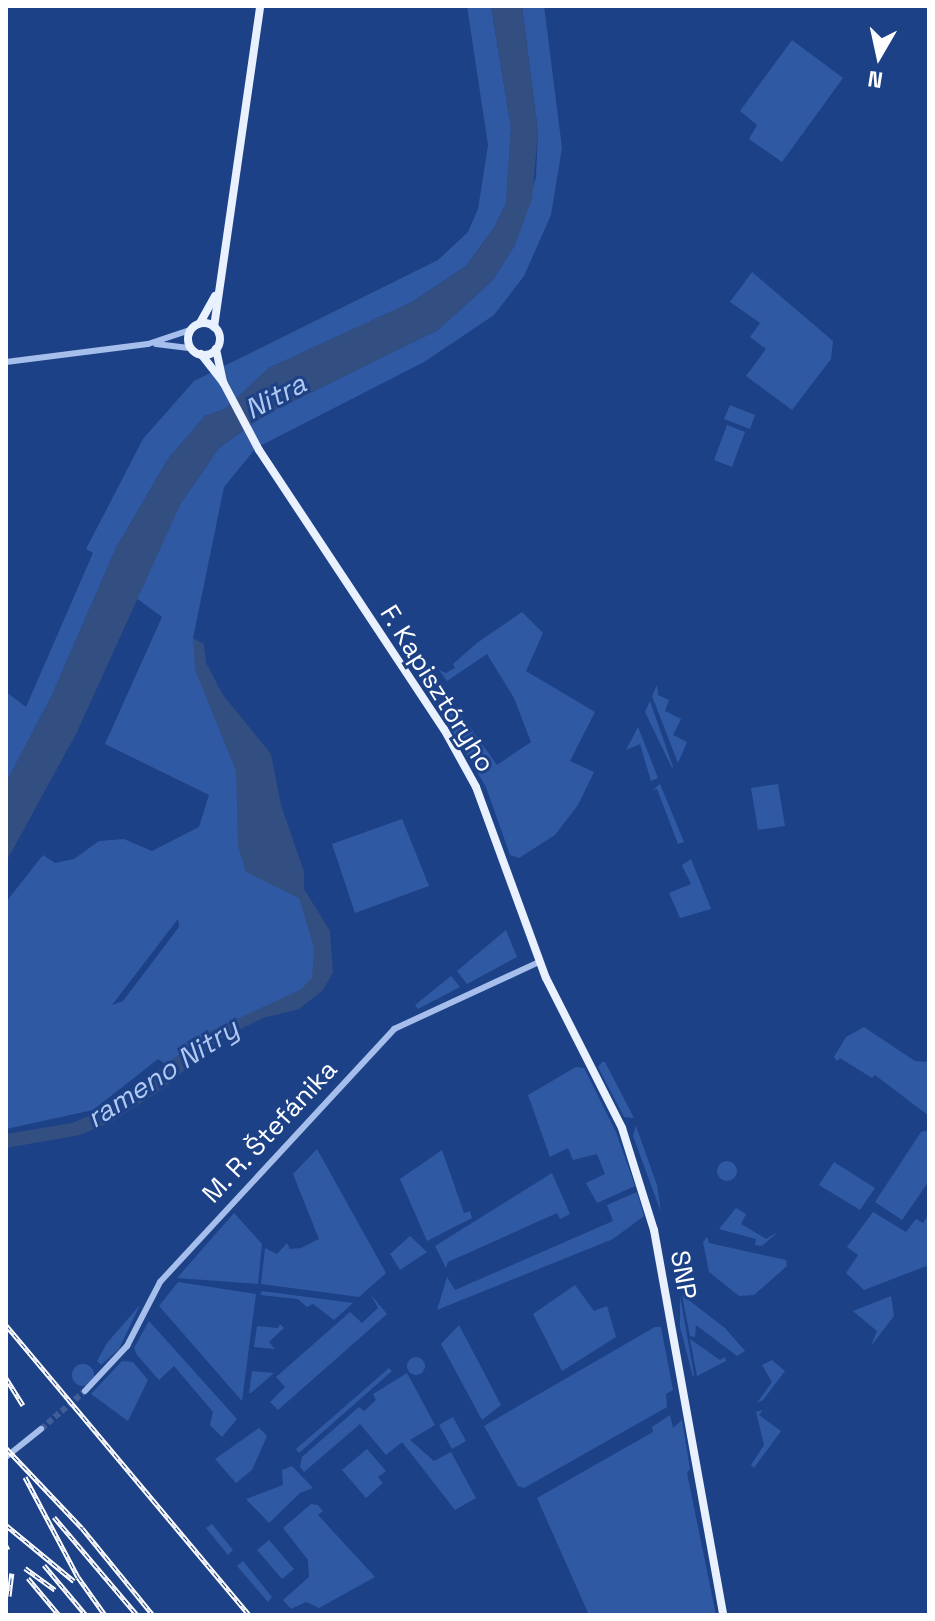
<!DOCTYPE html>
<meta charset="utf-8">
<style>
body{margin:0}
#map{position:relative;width:935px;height:1621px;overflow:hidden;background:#1d4186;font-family:"Space Grotesk",sans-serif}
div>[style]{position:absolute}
.green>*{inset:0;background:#3059a3}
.round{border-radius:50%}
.water>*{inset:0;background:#334e80}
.minor-tunnel>*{height:6px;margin-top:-3px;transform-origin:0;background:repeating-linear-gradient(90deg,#3f5e98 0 6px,transparent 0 9px)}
.minor>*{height:6px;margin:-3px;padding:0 3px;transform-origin:3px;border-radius:3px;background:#a5beeb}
.major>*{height:8px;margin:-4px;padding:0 4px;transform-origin:4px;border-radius:4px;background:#e9f0fe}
.major>.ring{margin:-4px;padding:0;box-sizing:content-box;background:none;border:8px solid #e9f0fe;border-radius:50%}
.rail>*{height:5px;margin-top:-2.5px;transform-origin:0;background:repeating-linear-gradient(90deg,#1d4186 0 6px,#fff 0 12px);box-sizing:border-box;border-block:2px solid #fff}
span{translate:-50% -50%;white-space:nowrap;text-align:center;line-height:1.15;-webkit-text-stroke:6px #1d4186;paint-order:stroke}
.street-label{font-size:26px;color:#fff}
.water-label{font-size:28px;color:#b1c9f2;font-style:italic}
.frame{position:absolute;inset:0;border:8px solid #fff;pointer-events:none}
.north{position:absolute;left:839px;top:16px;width:80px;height:80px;-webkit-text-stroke:6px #1d4186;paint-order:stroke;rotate:189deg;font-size:22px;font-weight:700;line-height:32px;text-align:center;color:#fff}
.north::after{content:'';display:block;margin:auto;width:28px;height:36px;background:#fff;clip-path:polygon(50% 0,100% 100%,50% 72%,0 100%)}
</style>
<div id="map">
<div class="green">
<i style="clip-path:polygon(467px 6px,491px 6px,511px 128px,506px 203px,495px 226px,466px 266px,412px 302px,269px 368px,225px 409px,205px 416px,168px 459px,116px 548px,52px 695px,6px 783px,6px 692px,26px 707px,93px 553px,86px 549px,143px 439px,194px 381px,438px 260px,468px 232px,478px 209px,488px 145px)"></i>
<i style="clip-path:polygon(evenodd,522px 6px,544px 6px,562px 148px,551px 215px,524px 276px,494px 315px,424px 362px,256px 448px,224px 487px,193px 638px,316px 930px,320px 967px,313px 984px,224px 1031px,176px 1071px,158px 1059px,93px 1110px,6px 1129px,6px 902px,43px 855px,55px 863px,74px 859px,99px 841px,124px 839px,152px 851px,199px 827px,209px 795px,105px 744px,162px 617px,135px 597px,181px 503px,219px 448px,265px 415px,438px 330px,492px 281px,515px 245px,536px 177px,538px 132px,522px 6px,178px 919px,179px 927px,123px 1001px,112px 1005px,178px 919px)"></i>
<i style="clip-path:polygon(792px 40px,843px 78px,782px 162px,749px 139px,757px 125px,740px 111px)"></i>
<i style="clip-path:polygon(752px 272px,833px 341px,831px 359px,792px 410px,746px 376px,766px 349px,750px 337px,760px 323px,730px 302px)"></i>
<i style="clip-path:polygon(730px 405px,755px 415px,750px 429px,724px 419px)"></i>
<i style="clip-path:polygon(727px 425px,745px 432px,732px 467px,714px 460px)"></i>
<i style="clip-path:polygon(522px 612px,543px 633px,526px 671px,595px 712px,570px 761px,594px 772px,578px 805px,555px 835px,519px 858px,510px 855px,486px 787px,445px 718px,457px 709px,497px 765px,531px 742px,514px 698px,487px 654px,447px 681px,439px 670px,446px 673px,455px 668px,453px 664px,477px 643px)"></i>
<i style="clip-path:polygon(657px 685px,658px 695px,669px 700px,665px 711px,681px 719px,673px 735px,687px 742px,678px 763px,652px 696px)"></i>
<i style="clip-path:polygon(650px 701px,673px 767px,672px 768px,645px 712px)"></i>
<i style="clip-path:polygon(638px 727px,658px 778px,651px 781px,640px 744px,626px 750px)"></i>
<i style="clip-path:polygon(660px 784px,684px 842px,678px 844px,657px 789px,653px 790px)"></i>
<i style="clip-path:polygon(778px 784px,785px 826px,758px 830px,751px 788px)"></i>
<i style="clip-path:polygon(402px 819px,429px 886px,355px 913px,332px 844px)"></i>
<i style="clip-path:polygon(691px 859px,711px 909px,680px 918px,669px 893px,691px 884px,682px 865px)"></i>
<i style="clip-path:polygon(506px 930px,517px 957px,467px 984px,457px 971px)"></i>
<i style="clip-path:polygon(451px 976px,460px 987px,418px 1009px,415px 1005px)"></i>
<i style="clip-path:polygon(864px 1027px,915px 1061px,929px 1062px,929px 1116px,875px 1075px,872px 1078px,840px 1058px,837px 1061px,834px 1057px,846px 1037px)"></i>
<i style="clip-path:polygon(602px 1062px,605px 1062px,634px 1118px,624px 1117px,598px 1067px)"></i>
<i style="clip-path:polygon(576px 1067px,584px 1068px,616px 1132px,635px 1186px,597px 1203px,586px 1183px,605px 1174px,597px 1154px,573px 1160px,568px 1148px,550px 1157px,528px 1095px)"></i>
<i style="clip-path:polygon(636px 1126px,657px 1185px,661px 1212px,633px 1136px)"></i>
<i style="clip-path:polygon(929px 1130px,929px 1181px,902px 1220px,875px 1202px,921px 1132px)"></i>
<i style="clip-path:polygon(317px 1149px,386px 1273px,359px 1297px,261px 1284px,265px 1248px,277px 1254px,287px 1243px,290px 1249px,301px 1248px,319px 1239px,293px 1174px)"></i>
<i style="clip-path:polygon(442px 1150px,464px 1213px,470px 1211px,472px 1218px,427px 1241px,400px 1179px)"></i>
<i class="round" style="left:717px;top:1161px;width:20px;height:20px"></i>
<i style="clip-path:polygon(834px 1162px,875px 1188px,860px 1210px,819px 1185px)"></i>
<i style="clip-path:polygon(552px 1173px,570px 1214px,560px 1219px,557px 1213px,448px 1262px,446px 1268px,435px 1246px)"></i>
<i style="clip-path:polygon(637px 1192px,644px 1216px,613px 1239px,437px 1310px,447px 1277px,455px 1290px,613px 1221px,607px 1205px)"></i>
<i style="clip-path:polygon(736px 1208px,746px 1214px,741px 1224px,766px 1239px,778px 1232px,762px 1246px,755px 1245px,756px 1239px,719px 1229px)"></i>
<i style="clip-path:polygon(873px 1212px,906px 1232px,916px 1219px,923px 1223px,929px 1214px,929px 1265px,864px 1290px,846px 1273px,858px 1255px,847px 1247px)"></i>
<i style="clip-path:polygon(234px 1213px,262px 1244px,258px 1284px,177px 1278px)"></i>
<i style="clip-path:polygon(410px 1236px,427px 1252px,400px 1270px,390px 1254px)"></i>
<i style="clip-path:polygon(707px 1237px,709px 1243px,786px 1260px,787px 1266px,754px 1295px,739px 1296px,709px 1272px,703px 1242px)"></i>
<i style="clip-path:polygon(178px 1282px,256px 1294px,242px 1401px,159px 1306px)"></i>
<i style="clip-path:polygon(575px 1285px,594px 1311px,607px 1306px,616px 1337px,562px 1371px,533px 1314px)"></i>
<i style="clip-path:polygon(262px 1291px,353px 1303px,334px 1320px,313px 1304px,307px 1307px,298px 1299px,260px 1295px)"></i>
<i style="clip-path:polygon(371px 1295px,387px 1314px,278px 1410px,270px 1402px,285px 1387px,276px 1377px,350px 1312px,362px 1323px,378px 1308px)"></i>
<i style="clip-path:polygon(682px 1295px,725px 1328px,745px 1351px,737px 1356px,696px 1325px,695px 1337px,690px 1336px)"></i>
<i style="clip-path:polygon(680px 1296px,694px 1375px,693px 1377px,680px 1327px)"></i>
<i style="clip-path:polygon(891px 1296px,894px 1316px,871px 1346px,877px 1331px,853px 1311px)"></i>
<i style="clip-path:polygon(140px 1305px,119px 1349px,101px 1365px,97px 1361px,107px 1343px)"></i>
<i style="clip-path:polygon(149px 1321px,237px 1419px,222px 1437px,210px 1425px,213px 1412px,174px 1366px,159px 1380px,137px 1355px,134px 1348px)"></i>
<i style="clip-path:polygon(280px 1324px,284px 1328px,269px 1342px,275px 1349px,254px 1347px,257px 1326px,278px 1328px)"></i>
<i style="clip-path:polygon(459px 1325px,501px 1405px,482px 1420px,441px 1344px)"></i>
<i style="clip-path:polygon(655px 1327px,661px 1327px,673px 1390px,666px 1394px,667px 1407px,524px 1488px,518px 1486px,484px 1426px)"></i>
<i style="clip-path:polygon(690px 1339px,720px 1360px,725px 1357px,726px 1361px,697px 1376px)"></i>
<i class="round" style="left:407px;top:1357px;width:18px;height:18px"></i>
<i style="clip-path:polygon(772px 1360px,785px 1371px,763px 1400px,757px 1403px,772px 1382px,762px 1365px)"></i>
<i style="clip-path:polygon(122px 1361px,133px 1362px,148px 1380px,128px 1421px,91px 1394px)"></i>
<i class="round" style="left:72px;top:1364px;width:22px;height:22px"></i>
<i style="clip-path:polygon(389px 1368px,392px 1371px,299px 1453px,296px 1449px)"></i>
<i style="clip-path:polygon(252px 1371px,274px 1373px,251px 1393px,249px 1393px)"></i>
<i style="clip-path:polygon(407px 1373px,435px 1425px,410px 1440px,434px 1461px,451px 1452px,476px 1498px,455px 1510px,402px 1442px,386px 1455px,360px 1424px,304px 1472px,300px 1467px,302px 1457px,359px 1407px,364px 1411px,376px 1400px,373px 1394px)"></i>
<i style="clip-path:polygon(763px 1410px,759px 1415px,781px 1431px,754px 1468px,751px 1465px,764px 1445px,756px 1412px)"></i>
<i style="clip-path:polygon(670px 1415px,673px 1428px,682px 1420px,690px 1469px,687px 1473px,716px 1615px,589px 1615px,537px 1498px,653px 1432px,652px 1427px)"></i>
<i style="clip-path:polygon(453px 1417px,466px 1441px,452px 1449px,439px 1425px)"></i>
<i style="clip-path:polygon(259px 1428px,267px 1436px,252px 1470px,236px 1483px,215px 1459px)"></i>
<i style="clip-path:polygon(367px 1449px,386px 1471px,378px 1477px,383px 1483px,366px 1498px,342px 1470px)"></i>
<i style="clip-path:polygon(292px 1466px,313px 1488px,300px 1493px,269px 1523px,246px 1499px,283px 1485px,282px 1470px)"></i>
<i style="clip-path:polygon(311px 1504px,318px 1505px,323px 1511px,318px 1515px,375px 1577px,319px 1608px,306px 1602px,291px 1609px,283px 1600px,309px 1577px,308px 1560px,283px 1528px)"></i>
<i style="clip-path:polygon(212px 1524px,233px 1550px,228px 1555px,206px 1528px)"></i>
<i style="clip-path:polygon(269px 1540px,294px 1569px,282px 1579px,257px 1550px)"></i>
<i style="clip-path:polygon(243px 1561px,272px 1597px,268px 1602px,237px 1566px)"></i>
</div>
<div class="water">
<i style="clip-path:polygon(491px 6px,522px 6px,538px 132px,532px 199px,515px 245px,492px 281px,438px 330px,265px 415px,219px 448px,181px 503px,77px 732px,6px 862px,6px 783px,52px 695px,116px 548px,168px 459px,205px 416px,225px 409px,269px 368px,412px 302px,466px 266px,495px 226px,506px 203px,511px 128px)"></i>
<i style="clip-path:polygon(193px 638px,204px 644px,206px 663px,223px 695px,271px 754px,281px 805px,304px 872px,304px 889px,330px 931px,333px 973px,322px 991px,299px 1009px,263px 1018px,222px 1038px,164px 1088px,113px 1121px,80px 1135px,6px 1148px,6px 1134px,72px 1123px,104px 1110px,211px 1031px,300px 990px,312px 978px,314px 948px,299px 898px,246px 872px,238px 846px,236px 771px,195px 670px)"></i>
</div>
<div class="minor-tunnel">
<i style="left:41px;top:1429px;width:58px;rotate:-40.8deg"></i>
</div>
<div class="minor">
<i style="left:156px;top:344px;width:35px;rotate:7deg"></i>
<i style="left:6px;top:362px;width:143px;rotate:-7.2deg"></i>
<i style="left:148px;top:344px;width:44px;rotate:-18.4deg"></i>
<i style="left:85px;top:1391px;width:62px;rotate:-47deg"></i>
<i style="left:127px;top:1346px;width:72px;rotate:-62.7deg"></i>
<i style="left:160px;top:1282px;width:345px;rotate:-47.2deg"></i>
<i style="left:394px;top:1029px;width:160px;rotate:-24.8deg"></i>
<i style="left:6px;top:1457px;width:45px;rotate:-38.7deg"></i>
</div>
<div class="major">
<i style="left:200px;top:323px;width:31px;rotate:-61deg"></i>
<i class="ring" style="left:188px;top:323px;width:24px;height:24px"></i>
<i style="left:214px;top:327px;width:324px;rotate:-81.8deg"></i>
<i style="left:216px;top:349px;width:34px;rotate:78deg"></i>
<i style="left:223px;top:382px;width:77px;rotate:62.1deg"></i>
<i style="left:259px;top:450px;width:335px;rotate:56.5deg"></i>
<i style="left:444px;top:729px;width:66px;rotate:61.1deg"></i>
<i style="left:476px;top:787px;width:203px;rotate:69.9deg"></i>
<i style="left:546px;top:978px;width:168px;rotate:63.1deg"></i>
<i style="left:622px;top:1128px;width:107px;rotate:72.6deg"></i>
<i style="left:654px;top:1230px;width:391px;rotate:79.8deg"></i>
<i style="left:201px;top:354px;width:36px;rotate:52deg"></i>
</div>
<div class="rail">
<i style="left:6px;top:1325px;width:378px;rotate:50deg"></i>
<i style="left:6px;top:1378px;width:32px;rotate:58deg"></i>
<i style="left:6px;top:1448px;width:110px;rotate:46.5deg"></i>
<i style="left:82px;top:1528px;width:112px;rotate:50.8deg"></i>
<i style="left:25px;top:1477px;width:113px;rotate:62.1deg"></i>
<i style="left:78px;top:1577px;width:47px;rotate:54.6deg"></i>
<i style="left:54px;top:1517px;width:128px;rotate:49.7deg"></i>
<i style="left:6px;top:1525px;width:88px;rotate:39.5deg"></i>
<i style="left:6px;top:1546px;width:4px;rotate:63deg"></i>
<i style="left:44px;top:1565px;width:65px;rotate:50deg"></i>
<i style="left:25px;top:1568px;width:37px;rotate:36deg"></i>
<i style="left:28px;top:1578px;width:48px;rotate:50deg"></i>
<i style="left:9px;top:1596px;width:23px;rotate:-83deg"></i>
</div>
<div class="street-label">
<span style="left:437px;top:689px;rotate:58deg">F. Kapisztóryho</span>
<span style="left:270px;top:1132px;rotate:-47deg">M. R. Štefánika</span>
<span style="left:683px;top:1275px;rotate:80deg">SNP</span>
</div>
<div class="water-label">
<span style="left:275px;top:396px;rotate:-28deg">Nitra</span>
<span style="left:162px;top:1073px;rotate:-33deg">rameno Nitry</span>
</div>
<div class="frame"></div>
<div class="north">N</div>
</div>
